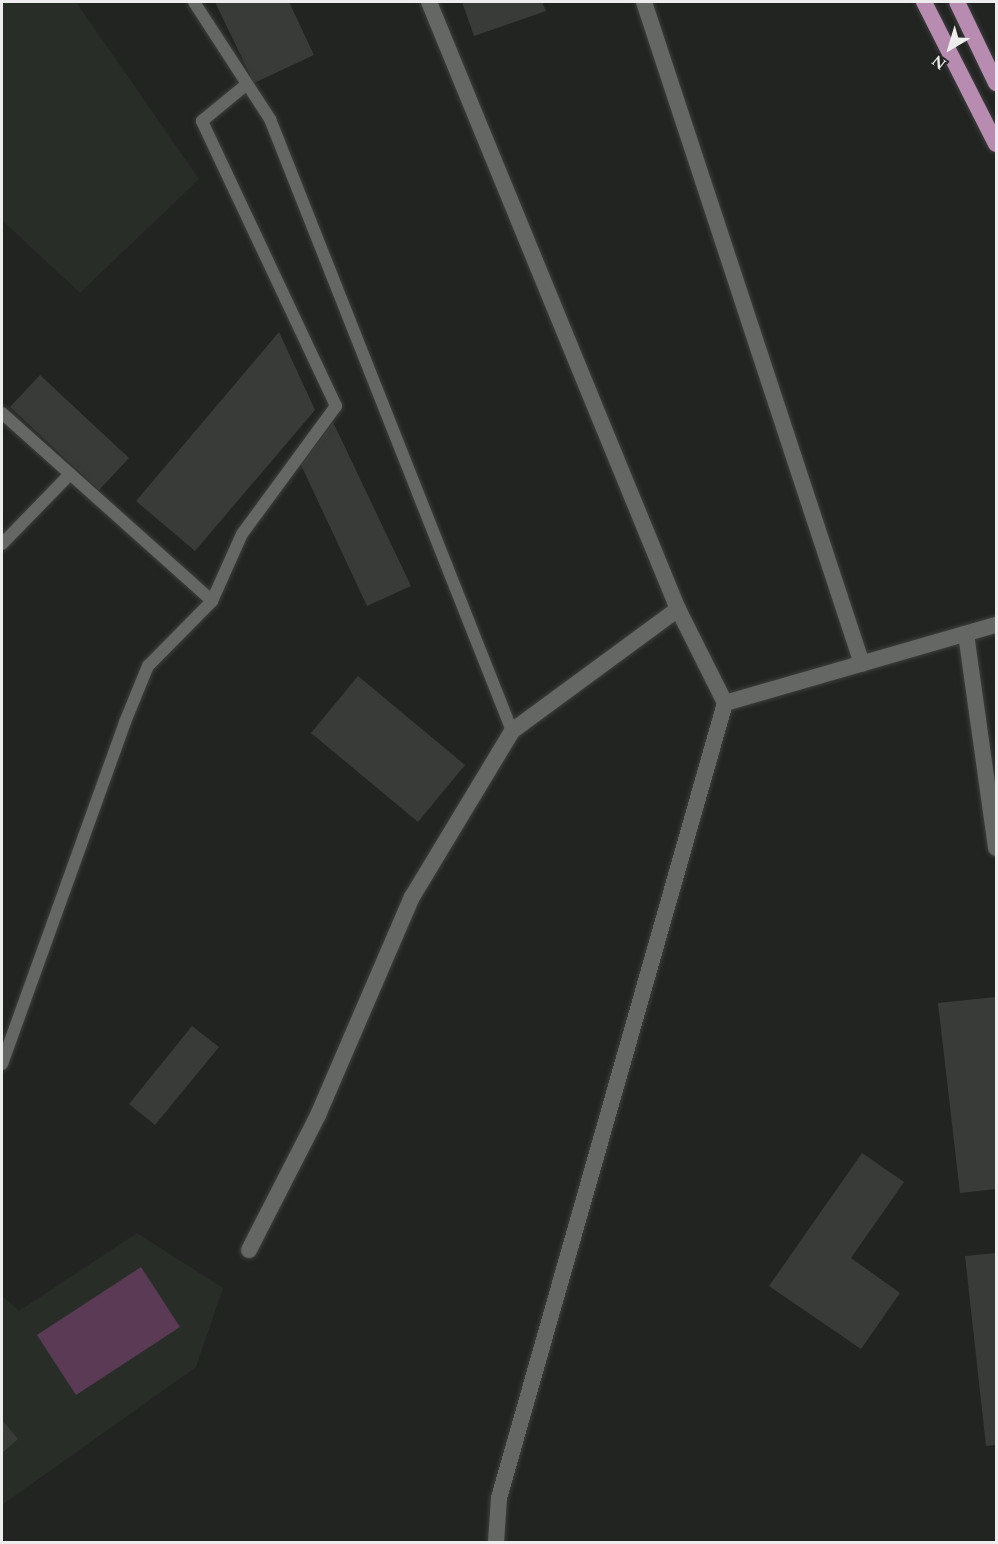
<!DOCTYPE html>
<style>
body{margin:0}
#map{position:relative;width:998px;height:1544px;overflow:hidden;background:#222422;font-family:Spectral,serif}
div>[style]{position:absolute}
.built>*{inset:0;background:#282e27}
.green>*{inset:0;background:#5a3a54}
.building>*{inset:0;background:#393b39}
.roads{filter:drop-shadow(0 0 2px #3c3e3c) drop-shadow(0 0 2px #3c3e3c)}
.service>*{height:12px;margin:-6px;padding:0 6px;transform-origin:6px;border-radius:6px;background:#656765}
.minor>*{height:16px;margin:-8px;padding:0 8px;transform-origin:8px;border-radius:8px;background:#656765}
.trunk>*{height:16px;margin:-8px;padding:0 8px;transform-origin:8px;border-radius:8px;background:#b88bb0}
span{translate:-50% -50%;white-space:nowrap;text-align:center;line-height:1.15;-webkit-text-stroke:4.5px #222422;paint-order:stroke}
.frame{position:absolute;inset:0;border:3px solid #ecedec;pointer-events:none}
.north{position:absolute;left:920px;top:18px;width:60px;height:60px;-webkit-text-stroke:4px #222422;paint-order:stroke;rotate:218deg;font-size:16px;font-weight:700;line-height:24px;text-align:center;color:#ecedec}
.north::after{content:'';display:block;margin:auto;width:21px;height:27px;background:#ecedec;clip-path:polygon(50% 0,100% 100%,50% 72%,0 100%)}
</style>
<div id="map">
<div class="built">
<i style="clip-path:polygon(2px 2px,76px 2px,199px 179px,80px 293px,2px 220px)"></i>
<i style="clip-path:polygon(137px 1233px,223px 1288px,196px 1367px,2px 1505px,2px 1296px,19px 1311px)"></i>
</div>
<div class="green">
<i style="clip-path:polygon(141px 1267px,180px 1327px,76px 1395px,37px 1335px)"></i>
</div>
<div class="building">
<i style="clip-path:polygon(215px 2px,289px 2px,314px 55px,254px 83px)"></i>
<i style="clip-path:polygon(462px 2px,542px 2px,546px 11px,474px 36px)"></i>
<i style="clip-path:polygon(279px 332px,315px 410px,195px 551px,136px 501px)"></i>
<i style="clip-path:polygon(40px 375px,129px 458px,99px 490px,10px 407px)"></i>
<i style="clip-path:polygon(333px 422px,411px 586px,367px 606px,301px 465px)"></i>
<i style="clip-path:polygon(358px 676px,465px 765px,418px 822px,311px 733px)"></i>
<i style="clip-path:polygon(996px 997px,996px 1189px,960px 1193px,938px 1003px)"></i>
<i style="clip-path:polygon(192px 1026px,219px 1047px,155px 1125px,129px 1104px)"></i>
<i style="clip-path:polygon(862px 1153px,904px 1182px,851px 1258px,900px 1293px,861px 1349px,769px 1286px)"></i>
<i style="clip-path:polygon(996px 1253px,996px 1445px,986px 1446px,965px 1256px)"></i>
<i style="clip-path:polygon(2px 1420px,18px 1439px,2px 1453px)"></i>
</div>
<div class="roads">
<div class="service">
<i style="left:194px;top:2px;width:140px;rotate:57deg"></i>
<i style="left:270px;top:119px;width:658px;rotate:68.42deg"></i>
<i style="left:2px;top:413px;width:282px;rotate:41.8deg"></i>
<i style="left:2px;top:544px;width:98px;rotate:-45.8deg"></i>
<i style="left:2px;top:1064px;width:363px;rotate:-70.2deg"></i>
<i style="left:125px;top:722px;width:61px;rotate:-67.7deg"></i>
<i style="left:148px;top:666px;width:91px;rotate:-45.4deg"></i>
<i style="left:212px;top:601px;width:73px;rotate:-65.9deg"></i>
<i style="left:242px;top:534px;width:159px;rotate:-53.7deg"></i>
<i style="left:336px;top:406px;width:315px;rotate:-115.2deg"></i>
<i style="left:202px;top:121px;width:58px;rotate:-39.4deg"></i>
</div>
<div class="minor">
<i style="left:429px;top:2px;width:656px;rotate:67.7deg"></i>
<i style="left:678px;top:609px;width:105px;rotate:63.4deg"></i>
<i style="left:725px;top:703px;width:826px;rotate:105.87deg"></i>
<i style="left:499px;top:1498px;width:44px;rotate:93.9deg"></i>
<i style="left:644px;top:2px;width:697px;rotate:71.77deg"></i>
<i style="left:966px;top:634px;width:216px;rotate:82deg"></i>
<i style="left:725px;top:703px;width:282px;rotate:-16.1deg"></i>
<i style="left:249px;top:1250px;width:152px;rotate:-62.9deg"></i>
<i style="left:318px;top:1115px;width:237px;rotate:-66.7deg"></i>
<i style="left:412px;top:897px;width:194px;rotate:-58.9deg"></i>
<i style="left:512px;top:731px;width:206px;rotate:-36.3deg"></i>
</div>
<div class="trunk">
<i style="left:924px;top:2px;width:159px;rotate:63.1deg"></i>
<i style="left:957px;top:2px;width:90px;rotate:64.3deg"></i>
</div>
</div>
<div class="frame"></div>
<div class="north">N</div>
</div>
